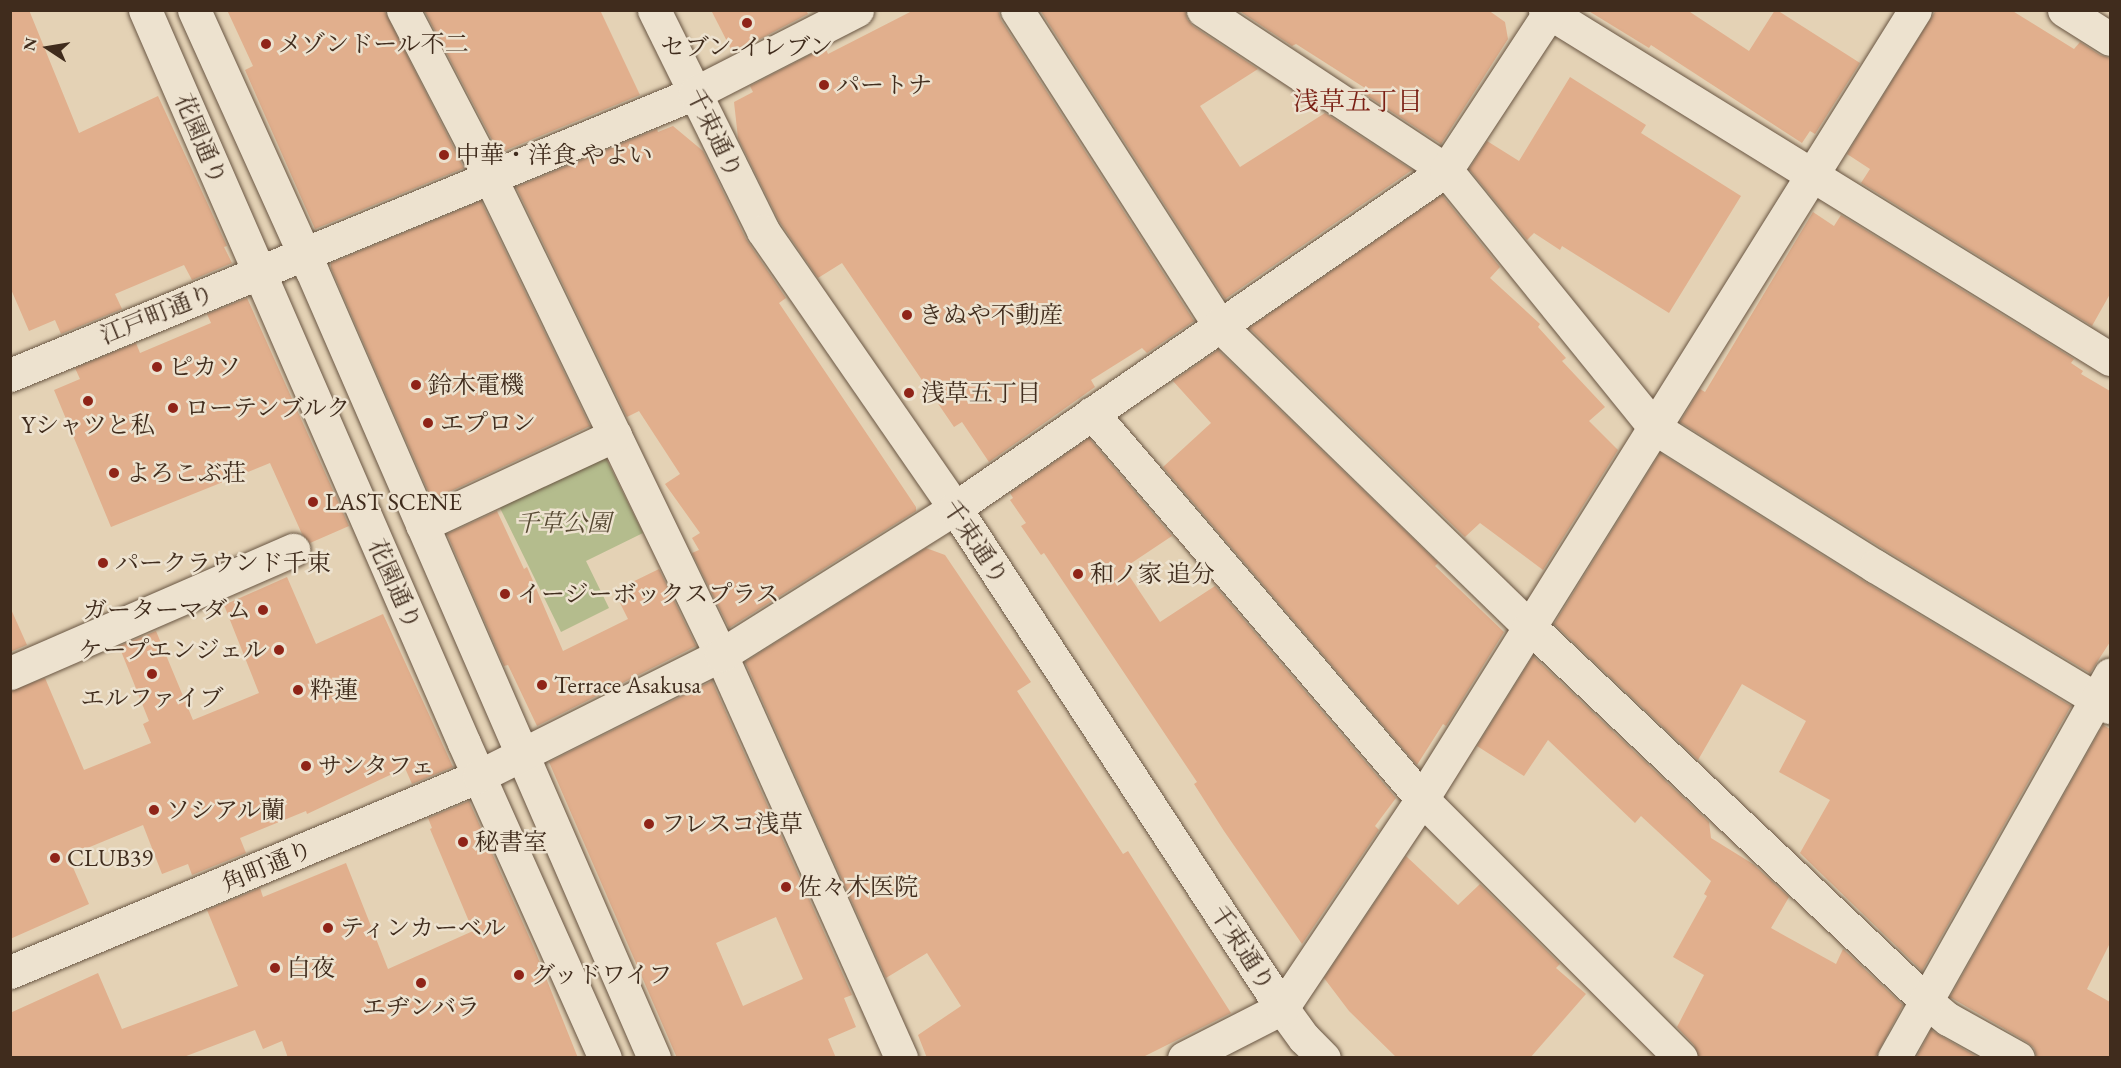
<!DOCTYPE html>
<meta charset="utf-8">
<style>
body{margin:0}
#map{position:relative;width:2121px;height:1068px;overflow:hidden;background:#e4d2b5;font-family:"EB Garamond","Noto Serif JP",serif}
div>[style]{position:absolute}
.green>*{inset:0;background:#b4bc8d}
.building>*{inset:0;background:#e1af8d}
.roads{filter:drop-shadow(0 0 2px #695643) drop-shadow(0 0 2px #695643)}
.minor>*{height:33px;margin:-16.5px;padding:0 16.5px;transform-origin:16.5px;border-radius:16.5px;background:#ede2cf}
.dots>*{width:16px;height:16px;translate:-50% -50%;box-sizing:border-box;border:3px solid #ede2cf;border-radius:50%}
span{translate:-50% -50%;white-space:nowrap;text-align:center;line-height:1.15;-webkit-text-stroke:5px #ede2cf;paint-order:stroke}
.poi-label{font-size:24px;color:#402c1d}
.left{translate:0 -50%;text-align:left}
.right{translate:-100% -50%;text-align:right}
.street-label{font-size:24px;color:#402c1d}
.park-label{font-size:24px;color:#574933;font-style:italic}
.neighbourhood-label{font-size:26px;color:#7a1f14}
.frame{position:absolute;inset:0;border:12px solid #402c1d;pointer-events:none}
.north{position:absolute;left:18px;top:18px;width:60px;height:60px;-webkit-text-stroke:4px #ede2cf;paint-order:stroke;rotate:282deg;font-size:16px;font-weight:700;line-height:24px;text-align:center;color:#402c1d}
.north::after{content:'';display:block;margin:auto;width:21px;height:27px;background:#402c1d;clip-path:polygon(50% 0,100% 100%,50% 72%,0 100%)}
</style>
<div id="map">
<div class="green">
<i style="clip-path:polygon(604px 454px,643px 533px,586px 561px,609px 608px,561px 632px,499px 506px)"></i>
</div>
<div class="building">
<i style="clip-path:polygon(10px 10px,29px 10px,79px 133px,158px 96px,227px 246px,224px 247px,232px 263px,192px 280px,184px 265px,115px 294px,122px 309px,61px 334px,55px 320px,29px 331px,10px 287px)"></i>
<i style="clip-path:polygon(227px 10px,384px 10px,464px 168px,315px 229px,245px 70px,253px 66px)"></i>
<i style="clip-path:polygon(424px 10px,600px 10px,640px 95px,499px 153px)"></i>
<i style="clip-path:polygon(711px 10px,806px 10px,808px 14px,733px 53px)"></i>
<i style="clip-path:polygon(914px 10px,998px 10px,1001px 20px,1194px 321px,1147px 353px,1142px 348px,1091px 380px,1095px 387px,989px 462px,962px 422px,954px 427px,842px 263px,818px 278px,779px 221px,738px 138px,734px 102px,753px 92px,750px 86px,825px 47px,828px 54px)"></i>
<i style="clip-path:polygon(1040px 10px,1185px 10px,1187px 19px,1193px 26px,1258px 69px,1200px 106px,1240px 167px,1325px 113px,1412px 170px,1225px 299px)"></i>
<i style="clip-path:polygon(1238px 10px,1488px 10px,1505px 22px,1508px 39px,1441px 144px,1360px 91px,1365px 88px,1296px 44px,1292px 46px)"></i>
<i style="clip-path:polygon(1587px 10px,1687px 10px,1749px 51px,1775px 10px,1777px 10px,1860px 63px,1815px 134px,1810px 131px,1802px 143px,1651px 45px,1649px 48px)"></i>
<i style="clip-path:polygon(1936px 10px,2011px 10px,2074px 49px,2080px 42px,2100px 55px,2110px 58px,2110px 294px,2092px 326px,1861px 183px,1870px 169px,1847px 154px)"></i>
<i style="clip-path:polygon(1570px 77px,1646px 125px,1641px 133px,1741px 196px,1669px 313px,1562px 246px,1560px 250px,1534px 233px,1527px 240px,1469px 169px,1487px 141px,1519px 161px)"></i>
<i style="clip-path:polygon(673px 126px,703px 151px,746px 239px,786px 298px,779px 303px,916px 507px,916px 511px,729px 628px,692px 553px,699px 550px,692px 538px,700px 533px,665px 484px,680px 474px,639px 411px,627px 417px,516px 187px,657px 129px,658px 132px)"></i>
<i style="clip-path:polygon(1442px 195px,1500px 267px,1490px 278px,1540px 324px,1538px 327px,1566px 358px,1562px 361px,1605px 407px,1589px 421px,1618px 450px,1543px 570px,1480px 523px,1465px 537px,1249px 328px)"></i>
<i style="clip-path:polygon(481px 201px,590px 426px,432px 500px,331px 268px,331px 263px)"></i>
<i style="clip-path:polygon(1813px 212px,1834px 226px,1841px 215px,2074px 359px,2071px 363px,2083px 371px,2081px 374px,2110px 391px,2110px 642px,2090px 673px,1885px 550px,1680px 422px,1700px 389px,1705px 392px)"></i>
<i style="clip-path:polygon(247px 298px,349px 526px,310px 543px,302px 534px,270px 463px,111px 527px,54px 390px,80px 379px,75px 368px,136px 343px,140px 353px,211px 323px,207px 314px)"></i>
<i style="clip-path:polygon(1218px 350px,1438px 563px,1435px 566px,1504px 632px,1446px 726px,1443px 724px,1417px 765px,1163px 467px,1211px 423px,1173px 381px)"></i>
<i style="clip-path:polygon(1089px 438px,1172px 536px,1124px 568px,1160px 622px,1215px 586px,1396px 798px,1375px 826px,1379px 830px,1302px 944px,1224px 831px,1194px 784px,1197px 782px,1044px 553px,1041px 555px,1021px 526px,1026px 523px,1010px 500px,1013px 498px,1010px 493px)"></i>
<i style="clip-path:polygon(1660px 453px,1865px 582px,2071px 706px,1922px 971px,1800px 853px,1830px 800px,1779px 772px,1806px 721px,1742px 684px,1698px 760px,1554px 624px)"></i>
<i style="clip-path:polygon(497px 511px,524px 569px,527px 567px,563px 651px,628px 619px,614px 591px,659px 569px,696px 646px,537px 726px,508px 665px,504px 666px,447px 534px)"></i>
<i style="clip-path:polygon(926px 548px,945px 555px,1031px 682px,1017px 691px,1123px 854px,1128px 851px,1231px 1013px,1141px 1058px,927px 1058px,918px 1035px,961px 1006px,927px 953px,886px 978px,745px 662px)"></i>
<i style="clip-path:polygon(287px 577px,316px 644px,383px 614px,453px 767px,412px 784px,405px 768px,307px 814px,306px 811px,240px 838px,246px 853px,192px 875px,188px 864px,162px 874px,143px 825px,68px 856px,89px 904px,10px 939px,10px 691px,45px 678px,84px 770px,151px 743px,143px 724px,149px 721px,119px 646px,156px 631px,193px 720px,259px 693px,224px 605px)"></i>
<i style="clip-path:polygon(10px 607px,27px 645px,10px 652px)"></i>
<i style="clip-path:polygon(1533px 656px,1709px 822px,1711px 838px,1753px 864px,1789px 897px,1771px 928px,1836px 964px,1843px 949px,1903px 1005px,1875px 1058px,1699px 1058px,1694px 1045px,1677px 1027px,1704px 975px,1673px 957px,1707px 896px,1704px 894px,1711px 881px,1641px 816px,1635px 823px,1548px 740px,1524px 776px,1477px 746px)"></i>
<i style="clip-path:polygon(evenodd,712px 681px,852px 995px,844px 998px,856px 1027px,828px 1039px,836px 1058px,677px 1058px,549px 762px,712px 681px,776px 917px,803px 979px,743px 1006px,716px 943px,776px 917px)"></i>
<i style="clip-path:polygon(2103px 725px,2110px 729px,2110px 943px,2087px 989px,2110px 1002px,2110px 1058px,2037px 1058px,2034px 1048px,2027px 1042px,1950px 997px)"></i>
<i style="clip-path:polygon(469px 801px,534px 948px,578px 1058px,288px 1058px,282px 1041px,263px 1049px,255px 1030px,181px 1058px,10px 1058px,10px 1013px,98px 973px,122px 1029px,238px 986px,207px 910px,260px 888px,263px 897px,346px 863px,388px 969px,473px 931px,430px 829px,432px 828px,428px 818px)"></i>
<i style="clip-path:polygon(1406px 856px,1458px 905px,1480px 884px,1560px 964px,1556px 968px,1586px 994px,1530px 1058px,1397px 1058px,1349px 1011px,1324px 978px)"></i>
<i style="clip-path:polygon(1931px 1030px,1939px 1035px,1979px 1058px,1916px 1058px)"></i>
</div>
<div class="roads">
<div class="minor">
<i style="left:145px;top:10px;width:799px;rotate:66.48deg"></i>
<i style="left:464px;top:743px;width:345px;rotate:65.9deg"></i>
<i style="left:194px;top:10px;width:286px;rotate:65.7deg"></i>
<i style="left:312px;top:271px;width:858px;rotate:66.51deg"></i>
<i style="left:403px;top:10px;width:188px;rotate:62.5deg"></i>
<i style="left:490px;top:177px;width:531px;rotate:64.21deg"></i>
<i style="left:721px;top:655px;width:441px;rotate:65.9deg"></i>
<i style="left:654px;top:10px;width:246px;rotate:63.7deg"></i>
<i style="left:763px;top:231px;width:337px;rotate:55.3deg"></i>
<i style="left:955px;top:508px;width:597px;rotate:56.82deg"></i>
<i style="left:1282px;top:1008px;width:37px;rotate:54deg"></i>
<i style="left:1304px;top:1038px;width:28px;rotate:45deg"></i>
<i style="left:1017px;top:10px;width:374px;rotate:57.3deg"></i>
<i style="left:1219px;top:325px;width:432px;rotate:44.2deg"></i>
<i style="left:1529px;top:626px;width:545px;rotate:43.36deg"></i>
<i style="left:1925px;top:1000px;width:30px;rotate:40deg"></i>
<i style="left:1948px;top:1019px;width:80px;rotate:29.1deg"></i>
<i style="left:1203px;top:10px;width:291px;rotate:33.4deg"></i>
<i style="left:1446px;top:170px;width:332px;rotate:51deg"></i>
<i style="left:1655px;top:428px;width:260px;rotate:32.1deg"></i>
<i style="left:1875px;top:566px;width:274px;rotate:31deg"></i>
<i style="left:1545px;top:10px;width:664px;rotate:31.7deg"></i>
<i style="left:2064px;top:10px;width:54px;rotate:32.2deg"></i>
<i style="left:10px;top:375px;width:741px;rotate:-22.38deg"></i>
<i style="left:695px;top:93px;width:182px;rotate:-27.1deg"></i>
<i style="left:1092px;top:413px;width:508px;rotate:49.47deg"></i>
<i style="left:1422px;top:799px;width:366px;rotate:45deg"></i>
<i style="left:422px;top:525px;width:213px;rotate:-25deg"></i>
<i style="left:10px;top:673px;width:309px;rotate:-23.5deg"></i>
<i style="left:10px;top:972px;width:508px;rotate:-22.68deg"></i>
<i style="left:479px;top:776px;width:271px;rotate:-26.6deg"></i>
<i style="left:721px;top:655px;width:276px;rotate:-32.1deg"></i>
<i style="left:955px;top:508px;width:596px;rotate:-34.54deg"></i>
<i style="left:1446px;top:170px;width:191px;rotate:-56.7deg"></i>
<i style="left:1184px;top:1058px;width:110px;rotate:-27deg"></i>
<i style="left:1282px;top:1008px;width:252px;rotate:-56.2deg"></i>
<i style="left:1422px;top:799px;width:930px;rotate:-58deg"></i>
<i style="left:1894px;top:1058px;width:440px;rotate:-60.6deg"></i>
</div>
</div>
<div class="dots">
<i style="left:747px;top:23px;background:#8f2418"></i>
<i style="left:266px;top:44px;background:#8f2418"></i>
<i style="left:824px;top:85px;background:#8f2418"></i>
<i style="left:444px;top:155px;background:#8f2418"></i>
<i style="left:907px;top:315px;background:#8f2418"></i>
<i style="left:157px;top:367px;background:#8f2418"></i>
<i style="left:416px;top:385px;background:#8f2418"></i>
<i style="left:909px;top:393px;background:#8f2418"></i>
<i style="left:88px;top:401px;background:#8f2418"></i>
<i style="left:173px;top:408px;background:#8f2418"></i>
<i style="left:428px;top:423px;background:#8f2418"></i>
<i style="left:114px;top:473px;background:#8f2418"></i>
<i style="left:313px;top:502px;background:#8f2418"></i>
<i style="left:103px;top:563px;background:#8f2418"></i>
<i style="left:1078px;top:574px;background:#8f2418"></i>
<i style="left:505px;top:594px;background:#8f2418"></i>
<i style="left:263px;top:610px;background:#8f2418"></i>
<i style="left:279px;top:650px;background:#8f2418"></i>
<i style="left:152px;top:674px;background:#8f2418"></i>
<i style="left:542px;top:685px;background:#8f2418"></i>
<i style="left:298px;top:690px;background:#8f2418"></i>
<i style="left:306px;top:766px;background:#8f2418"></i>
<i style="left:154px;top:810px;background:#8f2418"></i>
<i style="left:649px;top:824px;background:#8f2418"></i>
<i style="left:463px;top:842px;background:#8f2418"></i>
<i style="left:55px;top:858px;background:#8f2418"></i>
<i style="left:786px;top:887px;background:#8f2418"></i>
<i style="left:328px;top:928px;background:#8f2418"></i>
<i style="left:275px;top:968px;background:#8f2418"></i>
<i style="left:519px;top:975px;background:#8f2418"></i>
<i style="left:421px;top:983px;background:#8f2418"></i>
</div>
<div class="poi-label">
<span class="left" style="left:278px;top:44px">メゾンドール不二</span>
<span style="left:747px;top:47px">セブン-イレブン</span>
<span class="left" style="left:836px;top:85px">パートナ</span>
<span class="left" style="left:456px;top:155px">中華・洋食 やよい</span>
<span class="left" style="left:919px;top:315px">きぬや不動産</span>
<span class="left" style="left:169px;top:367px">ピカソ</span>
<span class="left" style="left:428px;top:385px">鈴木電機</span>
<span class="left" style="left:921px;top:393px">浅草五丁目</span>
<span class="left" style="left:185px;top:408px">ローテンブルク</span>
<span class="left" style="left:440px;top:423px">エプロン</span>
<span style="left:88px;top:425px">Yシャツと私</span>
<span class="left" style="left:126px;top:473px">よろこぶ荘</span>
<span class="left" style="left:325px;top:502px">LAST SCENE</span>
<span class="left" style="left:115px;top:563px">パークラウンド千束</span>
<span class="left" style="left:1090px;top:574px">和ノ家 追分</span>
<span class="left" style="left:517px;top:594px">イージーボックスプラス</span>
<span class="right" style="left:251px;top:610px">ガーターマダム</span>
<span class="right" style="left:267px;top:650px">ケープエンジェル</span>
<span class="left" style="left:554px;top:685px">Terrace Asakusa</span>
<span class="left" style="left:310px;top:690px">粋蓮</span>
<span style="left:152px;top:698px">エルファイブ</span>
<span class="left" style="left:318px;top:766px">サンタフェ</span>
<span class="left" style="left:166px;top:810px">ソシアル蘭</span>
<span class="left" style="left:661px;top:824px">フレスコ浅草</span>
<span class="left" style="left:475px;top:842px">秘書室</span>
<span class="left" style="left:67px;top:858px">CLUB39</span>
<span class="left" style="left:798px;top:887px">佐々木医院</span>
<span class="left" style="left:340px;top:928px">ティンカーベル</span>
<span class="left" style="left:287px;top:968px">白夜</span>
<span class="left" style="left:531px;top:975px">グッドワイフ</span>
<span style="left:421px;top:1007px">エヂンバラ</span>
</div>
<div class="street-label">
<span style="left:715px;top:133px;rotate:64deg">千束通り</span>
<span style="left:201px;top:139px;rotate:67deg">花園通り</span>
<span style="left:157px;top:314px;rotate:-22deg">江戸町通り</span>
<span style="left:976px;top:542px;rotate:56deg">千束通り</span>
<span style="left:395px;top:584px;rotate:66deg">花園通り</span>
<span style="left:267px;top:866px;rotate:-23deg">角町通り</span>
<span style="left:1243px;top:948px;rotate:57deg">千束通り</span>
</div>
<div class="park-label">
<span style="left:563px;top:523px">千草公園</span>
</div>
<div class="neighbourhood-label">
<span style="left:1358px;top:102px">浅草五丁目</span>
</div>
<div class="frame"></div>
<div class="north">N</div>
</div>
